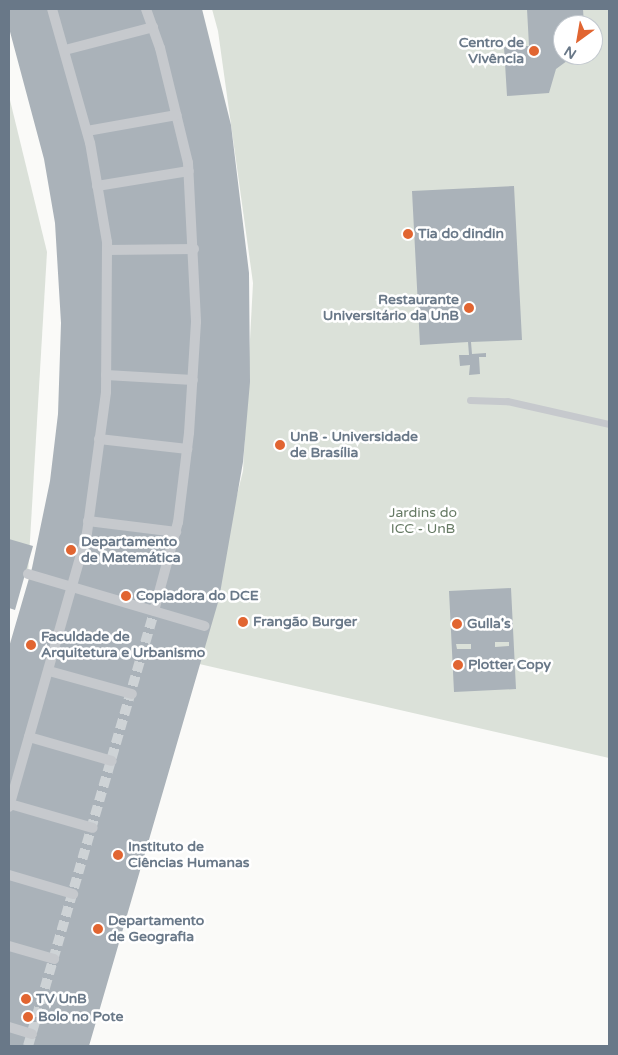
<!DOCTYPE html>
<meta charset="utf-8">
<style>
body{margin:0}
#map{position:relative;width:618px;height:1055px;overflow:hidden;background:#fafaf8;font-family:"Varela Round",sans-serif}
div>[style]{position:absolute}
.green>*{inset:0;background:#dbe1d9}
.building>*{inset:0;background:#aab2b9}
.pedestrian-tunnel>*{height:10px;margin-top:-5px;transform-origin:0;background:repeating-linear-gradient(90deg,#ced3d6 0 10px,transparent 0 15px)}
.service>*{height:7px;margin:-3.5px;padding:0 3.5px;transform-origin:3.5px;border-radius:3.5px;background:#c6c9cd}
.pedestrian>*{height:10px;margin:-5px;padding:0 5px;transform-origin:5px;border-radius:5px;background:#c6c9cd}
.dots>*{width:14px;height:14px;translate:-50% -50%;box-sizing:border-box;border:2px solid #fff;border-radius:50%}
span{translate:-50% -50%;white-space:nowrap;text-align:center;line-height:1.15;-webkit-text-stroke:5px #fff;paint-order:stroke}
.poi-label{font-size:14px;color:#697888;font-weight:700}
.right{translate:-100% -50%;text-align:right}
.left{translate:0 -50%;text-align:left}
.park-label{font-size:14px;color:#667a64}
.frame{position:absolute;inset:0;border:10px solid #697888;pointer-events:none}
.north{position:absolute;left:553px;top:15px;width:50px;height:50px;box-sizing:border-box;background:#fff;border:1px solid #c3c9cf;border-radius:50%;rotate:212deg;font-size:14px;font-weight:700;line-height:20px;text-align:center;color:#697888}
.north::after{content:'';display:block;margin:auto;width:18px;height:22px;background:#e16531;clip-path:polygon(50% 0,100% 100%,50% 72%,0 100%)}
</style>
<div id="map">
<div class="green">
<i style="clip-path:polygon(evenodd,212px 9px,609px 9px,609px 758px,195px 663px,243px 471px,253px 283px,218px 31px,212px 9px,563px 25px,593px 25px,593px 55px,563px 55px,563px 25px)"></i>
<i style="clip-path:polygon(9px 96px,47px 252px,28px 574px,9px 560px)"></i>
</div>
<div class="building">
<i style="clip-path:polygon(9px 9px,202px 9px,231px 125px,249px 273px,250px 382px,243px 462px,219px 599px,89px 1046px,9px 1046px,9px 647px,32px 568px,50px 481px,58px 414px,61px 323px,55px 223px,44px 159px,9px 28px)"></i>
<i style="clip-path:polygon(527px 9px,583px 9px,584px 25px,563px 25px,563px 55px,575px 55px,556px 69px,549px 93px,507px 96px,504px 47px,529px 46px)"></i>
<i style="clip-path:polygon(514px 186px,522px 340px,471px 342px,472px 354px,486px 353px,486px 357px,479px 357px,480px 374px,469px 375px,470px 365px,460px 366px,459px 355px,469px 355px,468px 342px,420px 345px,412px 191px)"></i>
<i style="clip-path:polygon(9px 539px,33px 546px,15px 610px,9px 608px)"></i>
<i style="clip-path:polygon(evenodd,511px 588px,516px 689px,454px 692px,449px 591px,511px 588px,495px 642px,509px 642px,509px 646px,495px 647px,495px 642px,511px 588px,456px 644px,471px 644px,471px 649px,457px 649px,456px 644px)"></i>
</div>
<div class="pedestrian-tunnel">
<i style="left:28px;top:1046px;width:453px;rotate:-73.8deg"></i>
</div>
<div class="service">
<i style="left:470px;top:400px;width:37px;rotate:2deg"></i>
<i style="left:507px;top:401px;width:105px;rotate:12.7deg"></i>
</div>
<div class="pedestrian">
<i style="left:146px;top:9px;width:41px;rotate:70.3deg"></i>
<i style="left:160px;top:48px;width:118px;rotate:76.3deg"></i>
<i style="left:188px;top:163px;width:159px;rotate:87.1deg"></i>
<i style="left:196px;top:322px;width:111px;rotate:93.6deg"></i>
<i style="left:189px;top:433px;width:90px;rotate:97deg"></i>
<i style="left:178px;top:522px;width:92px;rotate:105.1deg"></i>
<i style="left:65px;top:50px;width:91px;rotate:-14.6deg"></i>
<i style="left:87px;top:131px;width:91px;rotate:-10.1deg"></i>
<i style="left:97px;top:186px;width:93px;rotate:-9.3deg"></i>
<i style="left:107px;top:250px;width:87px;rotate:-0.7deg"></i>
<i style="left:106px;top:375px;width:87px;rotate:3.3deg"></i>
<i style="left:99px;top:439px;width:89px;rotate:6.5deg"></i>
<i style="left:88px;top:521px;width:89px;rotate:7.1deg"></i>
<i style="left:28px;top:574px;width:184px;rotate:16.4deg"></i>
<i style="left:49px;top:671px;width:86px;rotate:15.5deg"></i>
<i style="left:29px;top:737px;width:86px;rotate:16.1deg"></i>
<i style="left:10px;top:804px;width:86px;rotate:16.1deg"></i>
<i style="left:9px;top:807px;width:285px;rotate:-74.1deg"></i>
<i style="left:87px;top:533px;width:142px;rotate:-82.3deg"></i>
<i style="left:106px;top:392px;width:150px;rotate:-89.6deg"></i>
<i style="left:107px;top:242px;width:100px;rotate:-99.7deg"></i>
<i style="left:90px;top:143px;width:139px;rotate:-105.8deg"></i>
<i style="left:9px;top:875px;width:67px;rotate:16.5deg"></i>
<i style="left:9px;top:946px;width:47px;rotate:16.1deg"></i>
<i style="left:9px;top:1027px;width:24px;rotate:17deg"></i>
</div>
<div class="dots">
<i style="left:534px;top:51px;background:#e16531"></i>
<i style="left:408px;top:234px;background:#e16531"></i>
<i style="left:469px;top:308px;background:#e16531"></i>
<i style="left:280px;top:445px;background:#e16531"></i>
<i style="left:71px;top:550px;background:#e16531"></i>
<i style="left:126px;top:596px;background:#e16531"></i>
<i style="left:243px;top:622px;background:#e16531"></i>
<i style="left:457px;top:624px;background:#e16531"></i>
<i style="left:31px;top:645px;background:#e16531"></i>
<i style="left:458px;top:665px;background:#e16531"></i>
<i style="left:118px;top:855px;background:#e16531"></i>
<i style="left:98px;top:929px;background:#e16531"></i>
<i style="left:26px;top:999px;background:#e16531"></i>
<i style="left:28px;top:1017px;background:#e16531"></i>
</div>
<div class="poi-label">
<span class="right" style="left:524px;top:51px">Centro de<br>Vivência</span>
<span class="left" style="left:418px;top:234px">Tia do dindin</span>
<span class="right" style="left:459px;top:308px">Restaurante<br>Universitário da UnB</span>
<span class="left" style="left:290px;top:445px">UnB - Universidade<br>de Brasília</span>
<span class="left" style="left:81px;top:550px">Departamento<br>de Matemática</span>
<span class="left" style="left:136px;top:596px">Copiadora do DCE</span>
<span class="left" style="left:253px;top:622px">Frangão Burger</span>
<span class="left" style="left:467px;top:624px">Gulla's</span>
<span class="left" style="left:41px;top:645px">Faculdade de<br>Arquitetura e Urbanismo</span>
<span class="left" style="left:468px;top:665px">Plotter Copy</span>
<span class="left" style="left:128px;top:855px">Instituto de<br>Ciências Humanas</span>
<span class="left" style="left:108px;top:929px">Departamento<br>de Geografia</span>
<span class="left" style="left:36px;top:999px">TV UnB</span>
<span class="left" style="left:38px;top:1017px">Bolo no Pote</span>
</div>
<div class="park-label">
<span style="left:423px;top:521px">Jardins do<br>ICC - UnB</span>
</div>
<div class="frame"></div>
<div class="north">N</div>
</div>
